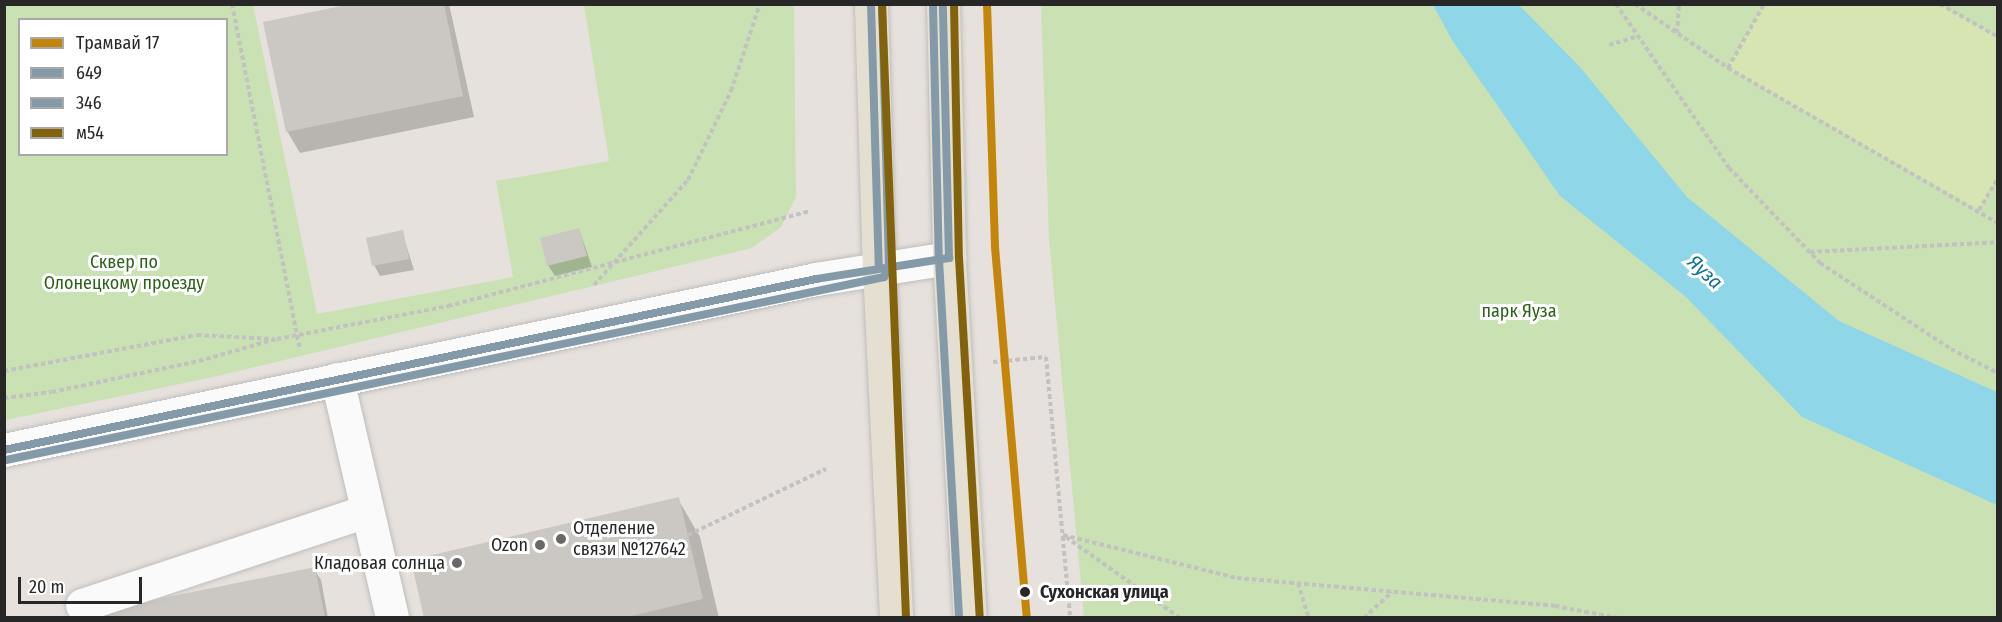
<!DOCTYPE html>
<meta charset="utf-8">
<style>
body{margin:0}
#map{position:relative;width:2002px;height:622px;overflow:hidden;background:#e6e1dc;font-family:"Fira Sans Condensed",sans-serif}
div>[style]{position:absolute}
.green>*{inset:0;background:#cae1b4}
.pitch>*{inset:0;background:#d6e5b2}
.water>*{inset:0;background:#8fd7e8}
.shadow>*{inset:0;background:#0003}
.building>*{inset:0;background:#cbc7c3}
.path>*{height:4px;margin-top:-2px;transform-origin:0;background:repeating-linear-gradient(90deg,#c2c2c1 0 4.5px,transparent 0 7.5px)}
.roads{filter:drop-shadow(0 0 2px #bfbdbe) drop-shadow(0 0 2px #bfbdbe)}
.minor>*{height:33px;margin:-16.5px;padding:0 16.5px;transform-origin:16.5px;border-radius:16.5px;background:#fbfafa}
.major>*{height:33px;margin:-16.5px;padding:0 16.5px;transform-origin:16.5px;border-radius:16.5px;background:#e5dfd2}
.bus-1>*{height:8px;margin:-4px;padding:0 4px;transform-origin:4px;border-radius:4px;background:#849aa9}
.bus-2>*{height:8px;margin:-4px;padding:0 4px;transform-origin:4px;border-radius:4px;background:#849aa9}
.bus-3>*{height:8px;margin:-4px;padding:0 4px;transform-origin:4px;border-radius:4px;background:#82630c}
.tram-1>*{height:8px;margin:-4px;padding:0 4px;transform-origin:4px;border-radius:4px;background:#c3860a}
.dots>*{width:16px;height:16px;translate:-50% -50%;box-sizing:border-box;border:3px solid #fff;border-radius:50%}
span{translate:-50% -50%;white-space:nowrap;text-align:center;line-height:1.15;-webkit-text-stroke:6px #fff;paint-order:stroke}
.park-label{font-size:18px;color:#2d6219}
.poi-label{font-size:18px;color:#272727}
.left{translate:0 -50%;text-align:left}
.right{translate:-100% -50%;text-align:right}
.stop-label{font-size:18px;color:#272727;font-weight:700}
.water-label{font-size:20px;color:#0e6f94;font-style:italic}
.frame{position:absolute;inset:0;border:6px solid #272727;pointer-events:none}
.legend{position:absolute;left:18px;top:18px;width:210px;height:138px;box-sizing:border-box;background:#fff;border:2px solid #a9a9a9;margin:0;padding:8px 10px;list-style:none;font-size:18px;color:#272727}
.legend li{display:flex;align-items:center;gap:12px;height:30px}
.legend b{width:30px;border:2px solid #a9a9a9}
.scale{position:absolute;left:18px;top:577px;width:124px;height:27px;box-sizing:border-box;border:3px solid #272727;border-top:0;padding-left:8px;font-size:18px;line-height:21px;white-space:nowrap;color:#272727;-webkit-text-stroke:4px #fff;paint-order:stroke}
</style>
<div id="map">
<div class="green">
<i style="clip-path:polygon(evenodd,5px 5px,253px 5px,317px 314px,513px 277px,496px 181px,609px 161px,584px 5px,794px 5px,796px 197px,781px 227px,752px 248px,209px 378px,5px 420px,5px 5px,20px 20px,226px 20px,226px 154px,20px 154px,20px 20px)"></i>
<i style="clip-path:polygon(1041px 5px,1997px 5px,1997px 617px,1084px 617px,1049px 239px)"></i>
</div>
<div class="pitch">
<i style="clip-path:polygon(1764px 5px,1940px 5px,1997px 37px,1997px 178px,1979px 210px,1728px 68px)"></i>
</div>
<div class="water">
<i style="clip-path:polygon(1433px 5px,1519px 5px,1580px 67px,1687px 197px,1839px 321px,1997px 392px,1997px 505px,1802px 417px,1686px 297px,1560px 196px,1452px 40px)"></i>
</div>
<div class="shadow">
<i style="clip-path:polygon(359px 4px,449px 4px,474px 117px,300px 153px,287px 131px)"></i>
<i style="clip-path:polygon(579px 229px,592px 267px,555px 276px,548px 265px)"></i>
<i style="clip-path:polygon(402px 232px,414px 270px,380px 276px,374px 265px)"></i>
<i style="clip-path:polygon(678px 499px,700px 537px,719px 618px,426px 618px)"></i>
<i style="clip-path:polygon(314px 569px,321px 580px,328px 618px,96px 618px)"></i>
</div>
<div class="building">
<i style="clip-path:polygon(351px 4px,444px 4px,463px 96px,286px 132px,263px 22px)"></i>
<i style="clip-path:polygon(579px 228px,587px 256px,547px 266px,540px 238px)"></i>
<i style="clip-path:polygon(403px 230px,409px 259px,372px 266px,366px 238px)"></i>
<i style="clip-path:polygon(679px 497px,703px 599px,623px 618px,424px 618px,411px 560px)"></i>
<i style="clip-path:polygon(315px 567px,325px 618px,95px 618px,94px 612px)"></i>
</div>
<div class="path">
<i style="left:232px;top:4px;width:353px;rotate:78.9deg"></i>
<i style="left:1616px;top:4px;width:199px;rotate:55.4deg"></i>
<i style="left:1729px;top:168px;width:132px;rotate:46.2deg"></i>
<i style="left:1820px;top:263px;width:157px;rotate:33.3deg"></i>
<i style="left:1951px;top:349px;width:53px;rotate:27.1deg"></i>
<i style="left:1635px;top:4px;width:113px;rotate:34.5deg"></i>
<i style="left:1728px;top:68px;width:311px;rotate:29.9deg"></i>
<i style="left:1940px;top:4px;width:67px;rotate:29.6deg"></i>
<i style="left:1677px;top:33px;width:29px;rotate:-86deg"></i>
<i style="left:1609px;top:45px;width:30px;rotate:-17deg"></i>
<i style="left:1728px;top:68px;width:73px;rotate:-60.6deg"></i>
<i style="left:1979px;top:210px;width:37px;rotate:-59deg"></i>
<i style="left:1810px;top:252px;width:188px;rotate:-3deg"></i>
<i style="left:594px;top:285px;width:141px;rotate:-48.2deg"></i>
<i style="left:688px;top:180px;width:99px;rotate:-64.2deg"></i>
<i style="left:731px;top:91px;width:92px;rotate:-71.6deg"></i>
<i style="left:993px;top:362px;width:53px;rotate:-5.4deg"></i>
<i style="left:1046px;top:357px;width:262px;rotate:84.7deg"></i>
<i style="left:4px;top:371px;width:196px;rotate:-10.6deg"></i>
<i style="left:197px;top:335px;width:76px;rotate:3deg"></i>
<i style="left:4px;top:398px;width:48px;rotate:-7.1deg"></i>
<i style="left:52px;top:392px;width:150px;rotate:-11.9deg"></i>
<i style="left:199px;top:361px;width:81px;rotate:-15.8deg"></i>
<i style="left:277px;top:339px;width:174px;rotate:-10.9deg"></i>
<i style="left:448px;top:306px;width:374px;rotate:-14.7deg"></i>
<i style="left:688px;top:535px;width:153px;rotate:-25.6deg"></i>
<i style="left:1063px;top:535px;width:179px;rotate:13.9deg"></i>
<i style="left:1237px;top:578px;width:319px;rotate:5deg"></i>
<i style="left:1555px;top:606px;width:64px;rotate:10.8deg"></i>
<i style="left:1066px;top:537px;width:140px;rotate:35.4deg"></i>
<i style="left:1298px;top:583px;width:37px;rotate:73deg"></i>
<i style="left:1364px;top:618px;width:38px;rotate:-43deg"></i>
</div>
<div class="roads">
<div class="minor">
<i style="left:337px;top:379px;width:245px;rotate:77deg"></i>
<i style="left:4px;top:450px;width:830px;rotate:-11.89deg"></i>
<i style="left:816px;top:279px;width:135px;rotate:-9deg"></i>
<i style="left:82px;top:605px;width:300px;rotate:-18.3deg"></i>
</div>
<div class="major">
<i style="left:871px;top:4px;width:264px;rotate:88.3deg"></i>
<i style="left:879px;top:268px;width:350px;rotate:87.2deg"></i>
<i style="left:943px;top:4px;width:254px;rotate:88.6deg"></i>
<i style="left:949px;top:258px;width:361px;rotate:86.7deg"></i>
</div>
</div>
<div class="bus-1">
<i style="left:871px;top:4px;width:264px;rotate:88.3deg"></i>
<i style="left:4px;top:450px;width:830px;rotate:-11.89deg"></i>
<i style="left:816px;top:279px;width:135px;rotate:-9deg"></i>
<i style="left:949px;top:258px;width:254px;rotate:-91.4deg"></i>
</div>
<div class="bus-2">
<i style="left:933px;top:4px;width:255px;rotate:88.7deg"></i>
<i style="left:939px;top:259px;width:360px;rotate:86.8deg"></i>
<i style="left:6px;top:460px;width:897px;rotate:-11.77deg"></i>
<i style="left:884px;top:277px;width:10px;rotate:-61deg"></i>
<i style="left:889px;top:268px;width:264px;rotate:-91.5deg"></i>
</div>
<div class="bus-3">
<i style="left:882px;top:4px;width:613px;rotate:87.76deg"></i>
<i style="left:954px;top:4px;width:254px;rotate:88.9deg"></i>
<i style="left:959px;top:258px;width:360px;rotate:86.7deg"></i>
</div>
<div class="tram-1">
<i style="left:987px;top:4px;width:243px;rotate:88.1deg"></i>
<i style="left:995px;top:247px;width:372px;rotate:85.1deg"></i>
</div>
<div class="dots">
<i style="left:561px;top:539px;background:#6a6866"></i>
<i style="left:540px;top:545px;background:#6a6866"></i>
<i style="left:457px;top:563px;background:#6a6866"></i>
<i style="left:1025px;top:592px;background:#272727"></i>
</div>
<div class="park-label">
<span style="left:124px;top:273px">Сквер по<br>Олонецкому проезду</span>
<span style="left:1519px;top:311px">парк Яуза</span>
</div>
<div class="poi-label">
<span class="left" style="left:573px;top:539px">Отделение<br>связи №127642</span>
<span class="right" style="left:528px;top:545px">Ozon</span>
<span class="right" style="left:445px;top:563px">Кладовая солнца</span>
</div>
<div class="stop-label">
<span class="left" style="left:1040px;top:592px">Сухонская улица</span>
</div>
<div class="water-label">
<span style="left:1705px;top:272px;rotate:43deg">Яуза</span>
</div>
<div class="frame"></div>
<ul class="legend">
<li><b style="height:8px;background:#c3860a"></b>Трамвай 17</li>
<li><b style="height:8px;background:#849aa9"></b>649</li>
<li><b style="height:8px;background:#849aa9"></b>346</li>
<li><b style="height:8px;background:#82630c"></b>м54</li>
</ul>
<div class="scale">20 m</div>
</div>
